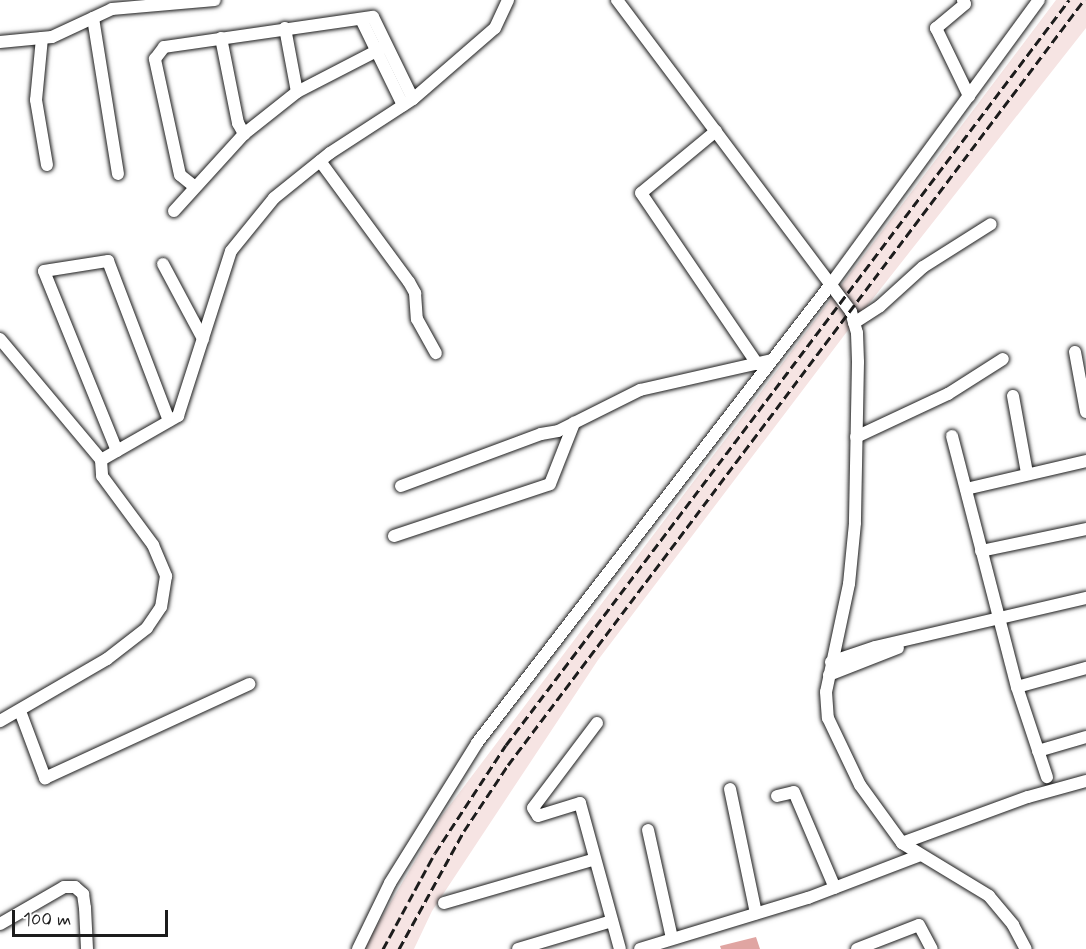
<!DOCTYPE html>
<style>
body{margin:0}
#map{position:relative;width:1086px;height:949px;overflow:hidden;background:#fff;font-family:Mynerve,sans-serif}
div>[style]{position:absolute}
.built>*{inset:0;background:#f6e4e3}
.building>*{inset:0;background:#e0a5a2}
.roads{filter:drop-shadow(0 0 2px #1c1c1c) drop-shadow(0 0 2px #1c1c1c)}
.minor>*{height:12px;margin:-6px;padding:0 6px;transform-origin:6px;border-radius:6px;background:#fff}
.rail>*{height:3px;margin-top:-1.5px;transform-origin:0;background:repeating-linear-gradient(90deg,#1c1c1c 0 9px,transparent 0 13.5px)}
span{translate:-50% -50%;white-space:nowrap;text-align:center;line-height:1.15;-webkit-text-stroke:4.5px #fff;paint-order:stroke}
.scale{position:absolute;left:12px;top:910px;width:156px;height:27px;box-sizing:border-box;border:3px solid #1c1c1c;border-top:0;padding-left:8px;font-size:18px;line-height:21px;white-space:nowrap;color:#1c1c1c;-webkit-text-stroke:4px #fff;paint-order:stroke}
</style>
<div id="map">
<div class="built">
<i style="clip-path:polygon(1056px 0,1086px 0,1086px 28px,849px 329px,598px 660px,432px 911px,414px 949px,363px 949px,441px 817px)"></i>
</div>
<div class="building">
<i style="clip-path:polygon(756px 937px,760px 949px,721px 949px,720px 946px)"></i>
</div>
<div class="roads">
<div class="minor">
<i style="left:617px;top:0;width:390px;rotate:53.1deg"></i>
<i style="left:851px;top:312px;width:22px;rotate:74deg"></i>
<i style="left:857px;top:333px;width:29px;rotate:88deg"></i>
<i style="left:858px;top:362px;width:161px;rotate:91.1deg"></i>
<i style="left:855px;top:523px;width:61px;rotate:95.6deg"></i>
<i style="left:849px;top:584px;width:110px;rotate:102deg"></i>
<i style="left:826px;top:692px;width:26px;rotate:86deg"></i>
<i style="left:828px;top:718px;width:74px;rotate:64.5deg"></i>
<i style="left:860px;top:785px;width:72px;rotate:54.1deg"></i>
<i style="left:902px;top:843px;width:102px;rotate:31.3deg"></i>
<i style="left:989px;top:896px;width:38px;rotate:50deg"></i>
<i style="left:1013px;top:925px;width:27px;rotate:62deg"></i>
<i style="left:963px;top:0;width:4px;rotate:63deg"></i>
<i style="left:965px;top:4px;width:38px;rotate:140deg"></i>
<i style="left:936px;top:28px;width:76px;rotate:64.1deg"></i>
<i style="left:93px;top:18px;width:158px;rotate:80.9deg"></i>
<i style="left:361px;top:19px;width:96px;rotate:64deg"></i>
<i style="left:285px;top:28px;width:65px;rotate:79.4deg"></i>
<i style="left:42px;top:38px;width:62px;rotate:95.5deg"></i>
<i style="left:36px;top:100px;width:66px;rotate:80.4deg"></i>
<i style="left:221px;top:38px;width:87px;rotate:78.7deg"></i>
<i style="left:238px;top:123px;width:13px;rotate:61deg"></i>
<i style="left:0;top:42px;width:52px;rotate:-5.5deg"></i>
<i style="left:52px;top:37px;width:66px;rotate:-25deg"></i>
<i style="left:112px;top:9px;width:103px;rotate:-5deg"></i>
<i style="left:716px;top:131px;width:97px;rotate:140.4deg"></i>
<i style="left:641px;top:193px;width:207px;rotate:55.8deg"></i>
<i style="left:320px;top:161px;width:150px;rotate:53.7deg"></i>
<i style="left:409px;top:282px;width:13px;rotate:61deg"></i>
<i style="left:415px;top:293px;width:26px;rotate:86deg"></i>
<i style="left:417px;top:319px;width:39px;rotate:61deg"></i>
<i style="left:195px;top:187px;width:19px;rotate:-141deg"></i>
<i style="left:180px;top:175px;width:119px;rotate:-102.2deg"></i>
<i style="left:155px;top:59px;width:15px;rotate:-53deg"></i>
<i style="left:164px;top:47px;width:211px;rotate:-8.2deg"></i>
<i style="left:373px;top:17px;width:91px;rotate:64deg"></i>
<i style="left:174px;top:211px;width:104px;rotate:-47.7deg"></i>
<i style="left:244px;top:134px;width:68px;rotate:-38.4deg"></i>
<i style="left:297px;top:92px;width:100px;rotate:-27.3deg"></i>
<i style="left:163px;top:264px;width:85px;rotate:61.9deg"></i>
<i style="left:854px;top:323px;width:31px;rotate:-33deg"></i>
<i style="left:880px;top:306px;width:58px;rotate:-42.2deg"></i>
<i style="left:923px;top:267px;width:80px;rotate:-32.3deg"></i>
<i style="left:0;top:339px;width:158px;rotate:50.1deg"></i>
<i style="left:101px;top:460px;width:16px;rotate:86deg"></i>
<i style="left:102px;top:476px;width:86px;rotate:53.5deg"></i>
<i style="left:153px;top:545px;width:34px;rotate:67deg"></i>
<i style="left:166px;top:576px;width:31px;rotate:99deg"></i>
<i style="left:161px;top:607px;width:25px;rotate:124deg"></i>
<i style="left:147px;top:628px;width:51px;rotate:142.2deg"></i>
<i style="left:107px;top:659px;width:124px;rotate:149.9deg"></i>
<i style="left:1075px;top:352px;width:61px;rotate:79.6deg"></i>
<i style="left:1013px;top:396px;width:78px;rotate:79.7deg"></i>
<i style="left:952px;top:436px;width:259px;rotate:75.5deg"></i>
<i style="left:1017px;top:687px;width:95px;rotate:71.6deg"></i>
<i style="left:856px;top:437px;width:102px;rotate:-25.1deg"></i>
<i style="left:948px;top:394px;width:65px;rotate:-32.5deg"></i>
<i style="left:117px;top:451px;width:194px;rotate:-112.1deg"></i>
<i style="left:44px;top:271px;width:65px;rotate:-8.9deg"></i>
<i style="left:108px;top:261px;width:171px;rotate:69.1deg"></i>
<i style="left:101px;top:460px;width:89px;rotate:-29.7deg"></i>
<i style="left:178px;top:416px;width:173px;rotate:-72.2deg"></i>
<i style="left:231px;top:251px;width:68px;rotate:-50.9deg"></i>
<i style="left:274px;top:198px;width:72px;rotate:-38.8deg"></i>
<i style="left:330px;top:153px;width:99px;rotate:-33deg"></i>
<i style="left:413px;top:99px;width:108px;rotate:-40.9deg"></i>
<i style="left:495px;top:28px;width:31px;rotate:-65deg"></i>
<i style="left:401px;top:486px;width:149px;rotate:-20.4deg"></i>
<i style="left:541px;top:434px;width:17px;rotate:-10deg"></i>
<i style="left:558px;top:431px;width:92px;rotate:-26.6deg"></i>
<i style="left:640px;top:390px;width:135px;rotate:-12.8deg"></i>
<i style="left:966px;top:489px;width:123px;rotate:-13.1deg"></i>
<i style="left:394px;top:536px;width:164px;rotate:-18.4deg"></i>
<i style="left:550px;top:484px;width:66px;rotate:-68.5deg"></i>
<i style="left:981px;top:551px;width:107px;rotate:-11.8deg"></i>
<i style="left:831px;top:662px;width:46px;rotate:-18.8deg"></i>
<i style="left:875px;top:647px;width:217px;rotate:-13.1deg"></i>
<i style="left:829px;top:675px;width:74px;rotate:-21.4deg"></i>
<i style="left:1017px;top:687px;width:72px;rotate:-15.4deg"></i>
<i style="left:20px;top:711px;width:72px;rotate:69.5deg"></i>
<i style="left:45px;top:778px;width:225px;rotate:-24.7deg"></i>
<i style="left:597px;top:723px;width:106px;rotate:127deg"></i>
<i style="left:533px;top:808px;width:9px;rotate:58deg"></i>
<i style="left:538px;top:816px;width:44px;rotate:-17.2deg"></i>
<i style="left:580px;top:803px;width:151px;rotate:74.7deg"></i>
<i style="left:1038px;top:751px;width:50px;rotate:-16.3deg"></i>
<i style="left:730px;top:789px;width:127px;rotate:78.2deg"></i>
<i style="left:777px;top:796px;width:17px;rotate:-13deg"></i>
<i style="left:794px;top:792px;width:104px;rotate:66.9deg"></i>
<i style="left:648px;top:830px;width:111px;rotate:77.5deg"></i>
<i style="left:902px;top:843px;width:134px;rotate:-20.1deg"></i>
<i style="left:1028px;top:797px;width:60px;rotate:-15.4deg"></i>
<i style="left:444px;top:903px;width:157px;rotate:-16.2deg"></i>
<i style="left:0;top:924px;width:74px;rotate:-30deg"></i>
<i style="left:64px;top:887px;width:11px"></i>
<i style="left:75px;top:887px;width:11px;rotate:41deg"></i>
<i style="left:83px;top:894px;width:14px;rotate:82deg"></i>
<i style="left:85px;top:908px;width:41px;rotate:87.2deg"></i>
<i style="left:358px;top:949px;width:73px;rotate:-64.1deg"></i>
<i style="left:390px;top:883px;width:165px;rotate:-58.1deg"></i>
<i style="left:477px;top:743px;width:580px;rotate:-52.36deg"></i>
<i style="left:831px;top:284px;width:352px;rotate:-53.8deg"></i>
<i style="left:518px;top:949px;width:98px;rotate:-16.6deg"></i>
<i style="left:640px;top:949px;width:176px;rotate:-16.9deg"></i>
<i style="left:808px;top:898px;width:118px;rotate:-20.9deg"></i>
<i style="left:857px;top:949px;width:66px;rotate:-21.2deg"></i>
<i style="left:919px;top:925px;width:27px;rotate:62deg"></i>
</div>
</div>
<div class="rail">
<i style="left:383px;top:949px;width:109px;rotate:-61.6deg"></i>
<i style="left:435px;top:853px;width:129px;rotate:-56.7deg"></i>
<i style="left:506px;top:745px;width:934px;rotate:-52.92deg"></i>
<i style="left:399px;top:949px;width:135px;rotate:-61.2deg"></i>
<i style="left:464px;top:831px;width:79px;rotate:-56.3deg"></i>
<i style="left:508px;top:765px;width:958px;rotate:-53.02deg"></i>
</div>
<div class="scale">100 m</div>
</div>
